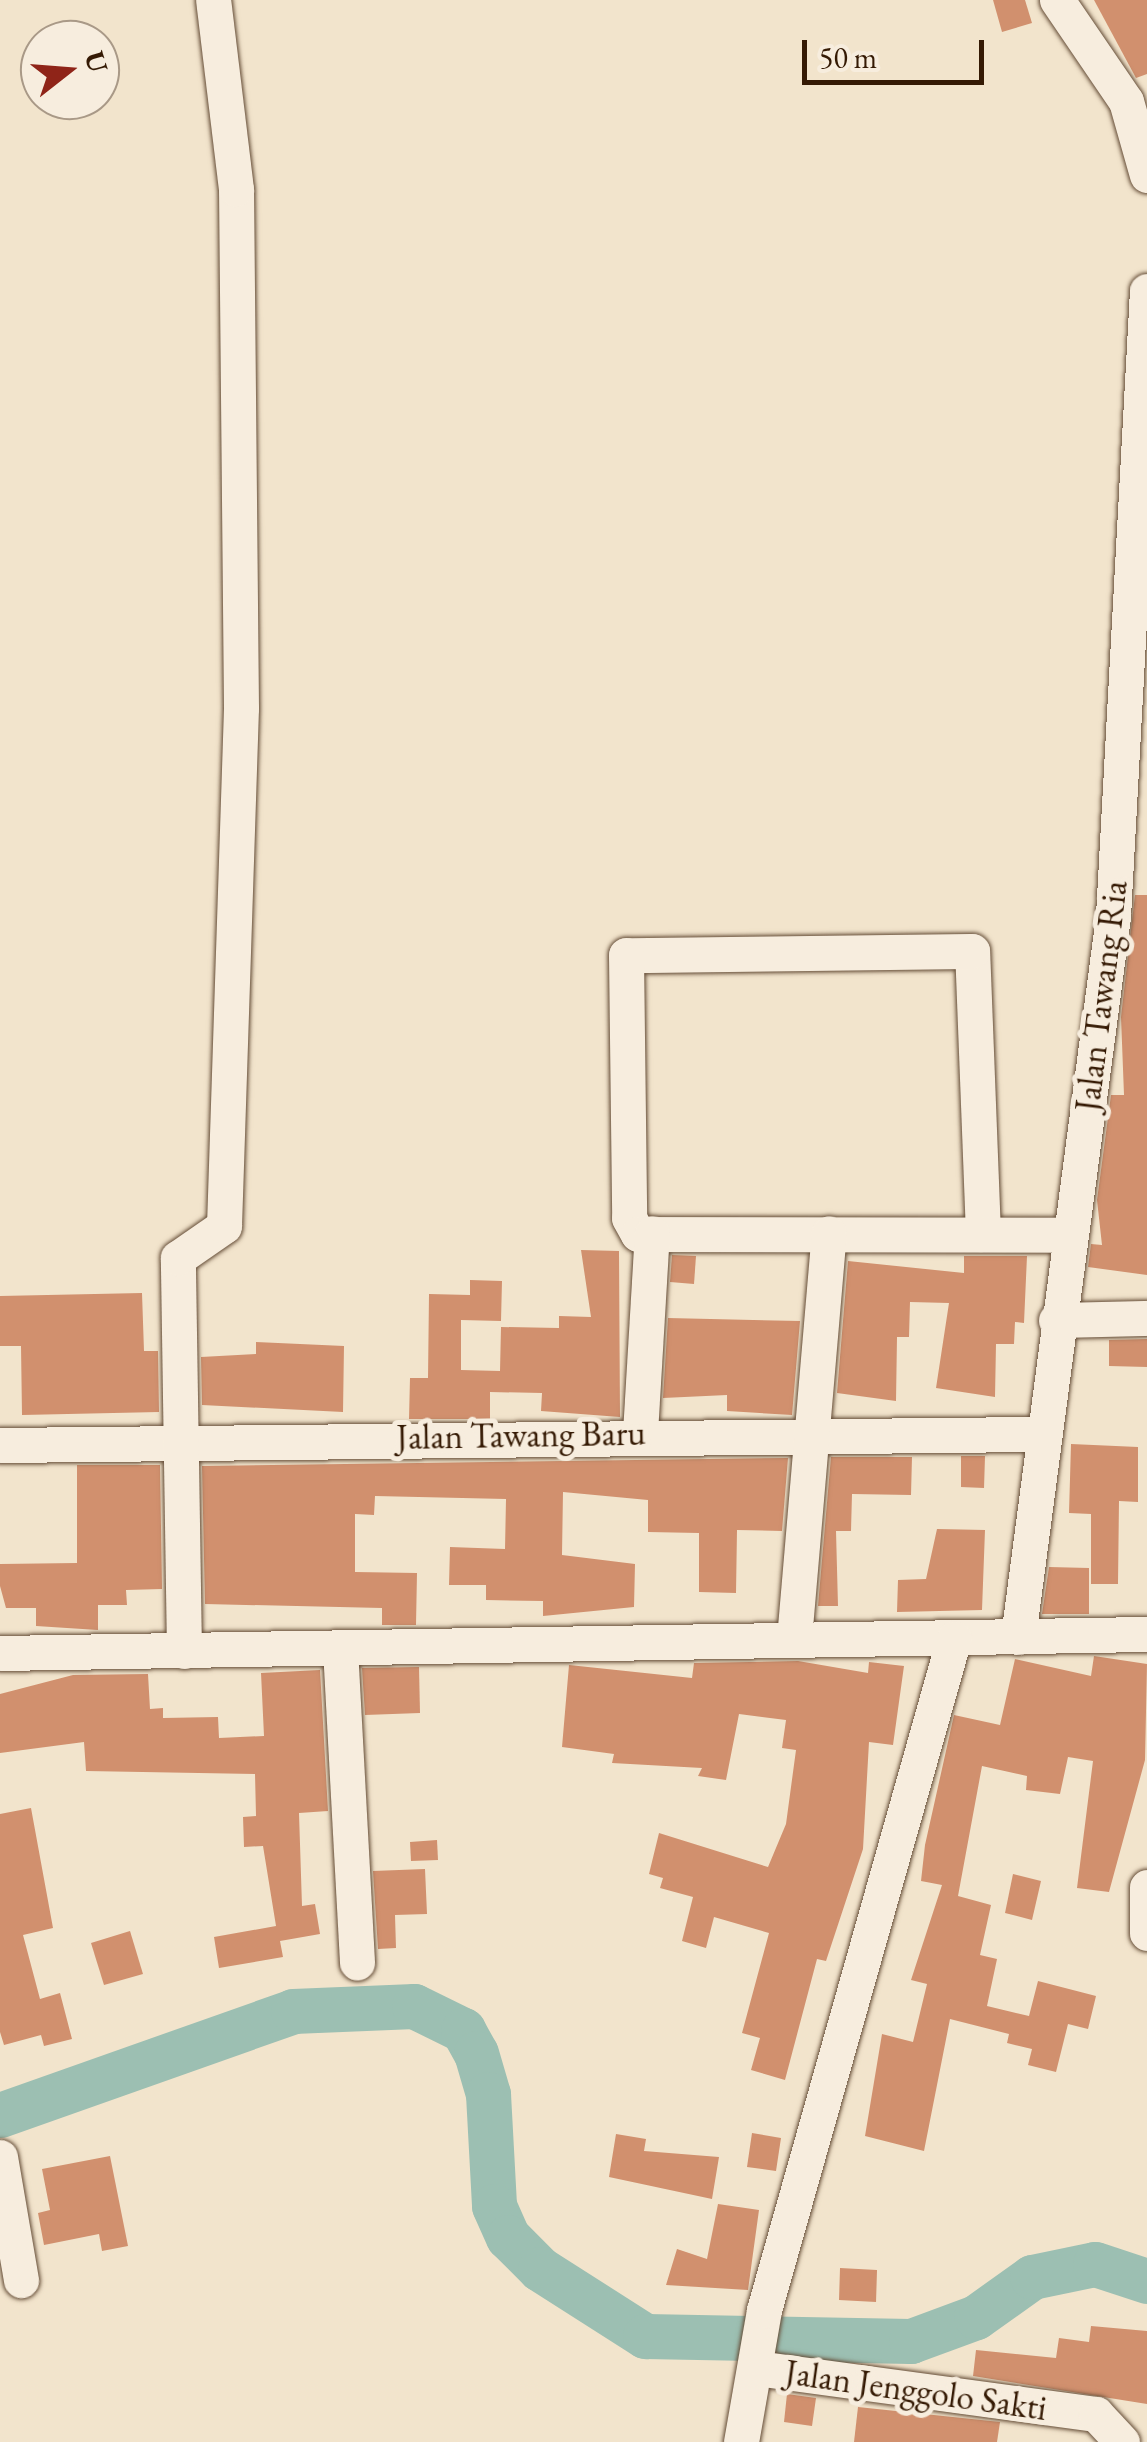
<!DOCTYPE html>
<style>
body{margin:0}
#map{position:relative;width:1147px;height:2442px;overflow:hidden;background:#f2e4cc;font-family:"EB Garamond",serif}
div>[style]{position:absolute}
.river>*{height:45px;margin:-22.5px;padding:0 22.5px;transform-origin:22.5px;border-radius:22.5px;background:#9cbfb2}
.building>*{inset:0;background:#d1906e}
.roads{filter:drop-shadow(0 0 2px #644c36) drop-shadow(0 0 2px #644c36)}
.minor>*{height:35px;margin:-17.5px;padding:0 17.5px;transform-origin:17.5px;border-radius:17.5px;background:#f7edde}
span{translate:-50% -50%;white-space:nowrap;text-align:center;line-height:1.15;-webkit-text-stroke:10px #f7edde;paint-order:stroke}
.street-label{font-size:35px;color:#351a04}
.north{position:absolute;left:20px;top:20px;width:100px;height:100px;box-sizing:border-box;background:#f7edde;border:2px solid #a99987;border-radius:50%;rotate:73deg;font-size:28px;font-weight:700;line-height:40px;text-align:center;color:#351a04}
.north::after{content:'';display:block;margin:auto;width:35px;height:45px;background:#8f2418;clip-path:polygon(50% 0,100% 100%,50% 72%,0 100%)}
.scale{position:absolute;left:802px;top:40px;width:182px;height:45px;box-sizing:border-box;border:5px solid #351a04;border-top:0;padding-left:12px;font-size:30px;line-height:35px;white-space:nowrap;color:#351a04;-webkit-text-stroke:8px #f7edde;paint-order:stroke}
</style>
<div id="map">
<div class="river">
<i style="left:0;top:2115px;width:311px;rotate:-19.5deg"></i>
<i style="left:293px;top:2011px;width:121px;rotate:-2.4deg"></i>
<i style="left:414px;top:2006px;width:55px;rotate:26.1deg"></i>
<i style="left:463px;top:2030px;width:26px;rotate:61deg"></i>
<i style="left:476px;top:2053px;width:43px;rotate:73.7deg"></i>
<i style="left:488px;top:2094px;width:112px;rotate:86.9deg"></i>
<i style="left:494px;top:2206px;width:34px;rotate:66deg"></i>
<i style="left:508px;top:2237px;width:45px;rotate:45deg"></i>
<i style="left:540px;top:2269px;width:125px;rotate:32.5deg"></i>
<i style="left:645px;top:2336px;width:266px;rotate:1.1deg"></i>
<i style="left:911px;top:2341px;width:69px;rotate:-20.3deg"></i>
<i style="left:976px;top:2317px;width:69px;rotate:-35.5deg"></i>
<i style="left:1032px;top:2277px;width:64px;rotate:-11.7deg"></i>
<i style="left:1095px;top:2264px;width:55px;rotate:18.1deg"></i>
</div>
<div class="building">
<i style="clip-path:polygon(993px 0,1025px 0,1032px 23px,1002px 32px)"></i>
<i style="clip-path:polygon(1094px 0,1147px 0,1147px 74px,1136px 78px)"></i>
<i style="clip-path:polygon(1135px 895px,1147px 895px,1147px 1275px,1088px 1267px,1091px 1244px,1102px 1245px,1097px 1200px,1111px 1095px,1124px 1095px,1121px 1017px)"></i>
<i style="clip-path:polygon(581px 1250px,619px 1251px,620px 1417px,541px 1411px,542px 1393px,490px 1392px,490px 1419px,409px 1419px,410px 1378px,428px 1378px,429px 1294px,470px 1295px,470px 1280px,502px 1281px,501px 1321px,461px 1320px,461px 1370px,500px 1371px,501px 1327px,559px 1328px,559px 1316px,591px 1317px)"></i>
<i style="clip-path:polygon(672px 1255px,696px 1256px,694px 1284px,670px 1282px)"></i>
<i style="clip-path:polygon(964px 1256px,1027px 1256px,1024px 1323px,1015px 1322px,1014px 1344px,996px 1344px,995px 1397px,936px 1388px,949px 1303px,910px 1302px,909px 1337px,897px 1337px,896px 1401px,837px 1393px,848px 1261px,964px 1273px)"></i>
<i style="clip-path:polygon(142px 1293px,144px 1351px,158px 1351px,159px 1412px,22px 1415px,21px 1346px,0 1346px,0 1296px)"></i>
<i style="clip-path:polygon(668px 1318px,800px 1321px,792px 1415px,727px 1411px,727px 1395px,663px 1398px)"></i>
<i style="clip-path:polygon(1147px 1339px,1147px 1367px,1109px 1366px,1109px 1340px)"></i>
<i style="clip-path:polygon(256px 1342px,344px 1346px,343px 1412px,202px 1405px,201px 1357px,256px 1354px)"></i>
<i style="clip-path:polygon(1071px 1444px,1138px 1447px,1138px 1502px,1119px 1501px,1118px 1584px,1091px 1584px,1091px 1514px,1069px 1513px)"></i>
<i style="clip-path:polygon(961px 1456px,985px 1456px,984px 1488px,961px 1487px)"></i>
<i style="clip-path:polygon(831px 1457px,912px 1457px,911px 1495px,852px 1494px,851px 1531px,836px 1531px,838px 1606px,818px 1606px)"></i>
<i style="clip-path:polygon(788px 1458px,782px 1531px,737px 1530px,736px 1593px,699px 1592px,699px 1533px,648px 1532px,648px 1500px,563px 1492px,562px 1555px,635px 1564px,634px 1607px,543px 1616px,543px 1601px,486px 1600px,486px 1585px,449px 1585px,450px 1547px,505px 1549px,506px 1499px,375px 1496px,374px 1515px,355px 1514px,355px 1572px,417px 1573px,416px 1625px,382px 1625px,382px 1608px,205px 1604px,202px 1466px)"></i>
<i style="clip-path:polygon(77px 1465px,160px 1465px,162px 1589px,126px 1590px,127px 1605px,98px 1605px,98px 1630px,36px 1626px,36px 1608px,6px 1608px,0 1586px,0 1564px,77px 1563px)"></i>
<i style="clip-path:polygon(937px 1529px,985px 1530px,982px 1610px,897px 1612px,898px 1580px,926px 1579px)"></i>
<i style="clip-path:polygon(1049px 1567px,1089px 1568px,1089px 1614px,1042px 1614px)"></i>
<i style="clip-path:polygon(1094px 1656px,1147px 1664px,1145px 1760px,1109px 1892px,1077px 1888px,1093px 1761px,1068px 1757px,1060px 1794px,1026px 1790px,1027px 1776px,982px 1766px,958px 1896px,991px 1905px,980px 1955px,997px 1959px,987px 2006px,1029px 2016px,1038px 1981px,1096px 1996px,1088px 2029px,1068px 2024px,1056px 2072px,1028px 2065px,1032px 2049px,1007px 2043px,1009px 2034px,950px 2019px,924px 2151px,865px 2136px,882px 2034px,913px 2042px,927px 1984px,911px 1980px,942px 1885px,921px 1881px,925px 1845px,954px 1715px,1000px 1725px,1015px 1659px,1091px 1676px)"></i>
<i style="clip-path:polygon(798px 1661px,868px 1673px,869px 1662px,904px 1666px,893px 1745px,869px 1742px,863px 1849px,826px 1961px,817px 1959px,785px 2080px,751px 2070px,760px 2038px,742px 2033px,769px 1933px,714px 1917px,706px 1948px,682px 1941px,693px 1897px,660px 1888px,663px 1878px,649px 1874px,659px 1833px,768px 1867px,786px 1824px,796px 1750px,782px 1748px,786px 1720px,739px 1714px,726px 1780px,698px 1776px,702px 1768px,612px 1763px,614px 1754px,562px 1747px,569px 1665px,692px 1678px,694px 1663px)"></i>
<i style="clip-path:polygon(419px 1667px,420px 1713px,365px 1715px,362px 1668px)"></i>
<i style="clip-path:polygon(320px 1670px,328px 1811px,299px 1813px,302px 1906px,315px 1904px,320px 1934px,280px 1941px,283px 1957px,219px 1968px,214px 1937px,276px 1926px,263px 1846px,244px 1847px,243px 1817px,256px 1816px,255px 1774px,86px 1771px,84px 1742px,0 1753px,0 1694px,73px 1675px,148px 1674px,150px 1709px,163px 1708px,163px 1718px,218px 1717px,219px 1738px,264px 1736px,261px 1673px)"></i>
<i style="clip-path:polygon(31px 1808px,53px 1928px,23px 1935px,40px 1999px,60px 1993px,72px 2039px,44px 2046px,41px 2035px,4px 2045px,0 2032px,0 1814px)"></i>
<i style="clip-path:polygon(437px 1840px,438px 1860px,411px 1861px,410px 1842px)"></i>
<i style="clip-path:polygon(425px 1869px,427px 1914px,395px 1915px,396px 1948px,378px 1949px,373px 1871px)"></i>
<i style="clip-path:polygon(1013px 1874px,1041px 1881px,1032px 1920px,1005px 1913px)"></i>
<i style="clip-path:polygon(130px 1931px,143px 1974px,104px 1985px,91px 1943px)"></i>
<i style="clip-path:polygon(752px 2133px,781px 2138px,776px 2171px,747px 2167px)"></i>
<i style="clip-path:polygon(616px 2134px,646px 2139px,644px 2151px,719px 2157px,712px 2199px,609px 2177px)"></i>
<i style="clip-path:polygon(110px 2156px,128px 2246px,102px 2251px,99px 2234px,44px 2245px,38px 2213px,50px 2210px,42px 2169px)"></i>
<i style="clip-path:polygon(718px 2204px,759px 2210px,748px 2290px,666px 2285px,677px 2249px,707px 2259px)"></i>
<i style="clip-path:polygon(840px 2268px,877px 2270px,876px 2302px,839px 2300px)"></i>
<i style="clip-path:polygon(1091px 2326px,1147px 2331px,1147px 2404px,973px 2376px,976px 2350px,1056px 2358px,1059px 2338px,1089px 2342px)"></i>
<i style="clip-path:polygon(787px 2394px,816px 2398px,812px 2426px,784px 2422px)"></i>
<i style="clip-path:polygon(858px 2407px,1000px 2422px,997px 2442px,854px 2442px)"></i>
</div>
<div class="roads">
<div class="minor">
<i style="left:1057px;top:0;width:122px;rotate:55.7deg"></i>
<i style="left:1126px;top:101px;width:77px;rotate:74.2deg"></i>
<i style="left:983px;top:1234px;width:283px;rotate:-92.2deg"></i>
<i style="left:972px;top:951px;width:346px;rotate:179.3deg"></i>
<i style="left:626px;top:955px;width:263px;rotate:89.3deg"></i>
<i style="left:629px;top:1218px;width:18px;rotate:61deg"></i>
<i style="left:638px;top:1234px;width:431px;rotate:0.1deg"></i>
<i style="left:1056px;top:1320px;width:91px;rotate:-1.3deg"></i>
<i style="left:640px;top:1433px;width:200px;rotate:-86.6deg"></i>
<i style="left:0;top:1445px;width:1041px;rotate:-0.61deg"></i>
<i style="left:1018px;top:1637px;width:727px;rotate:-82.49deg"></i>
<i style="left:1113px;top:916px;width:626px;rotate:-86.89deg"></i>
<i style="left:794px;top:1639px;width:407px;rotate:-85.1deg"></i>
<i style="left:340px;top:1648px;width:315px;rotate:86.9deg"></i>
<i style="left:184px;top:1651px;width:393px;rotate:-90.9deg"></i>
<i style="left:178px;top:1258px;width:56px;rotate:-34.8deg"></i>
<i style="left:224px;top:1226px;width:518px;rotate:-88.12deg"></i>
<i style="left:241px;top:708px;width:519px;rotate:-90.55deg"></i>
<i style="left:236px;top:189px;width:190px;rotate:-96.9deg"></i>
<i style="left:0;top:1653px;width:1147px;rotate:-0.95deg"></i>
<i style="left:1147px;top:1887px;width:46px;rotate:90deg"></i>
<i style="left:0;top:2157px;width:125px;rotate:80.3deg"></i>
<i style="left:756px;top:2368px;width:343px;rotate:7.7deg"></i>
<i style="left:1096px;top:2414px;width:38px;rotate:47deg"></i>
<i style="left:741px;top:2442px;width:134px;rotate:-80.1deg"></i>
<i style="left:764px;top:2310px;width:698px;rotate:-74.21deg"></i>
</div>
</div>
<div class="street-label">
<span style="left:1101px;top:996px;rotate:-83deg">Jalan Tawang Ria</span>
<span style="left:521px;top:1435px;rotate:-1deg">Jalan Tawang Baru</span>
<span style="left:916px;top:2390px;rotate:8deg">Jalan Jenggolo Sakti</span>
</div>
<div class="north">U</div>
<div class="scale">50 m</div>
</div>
